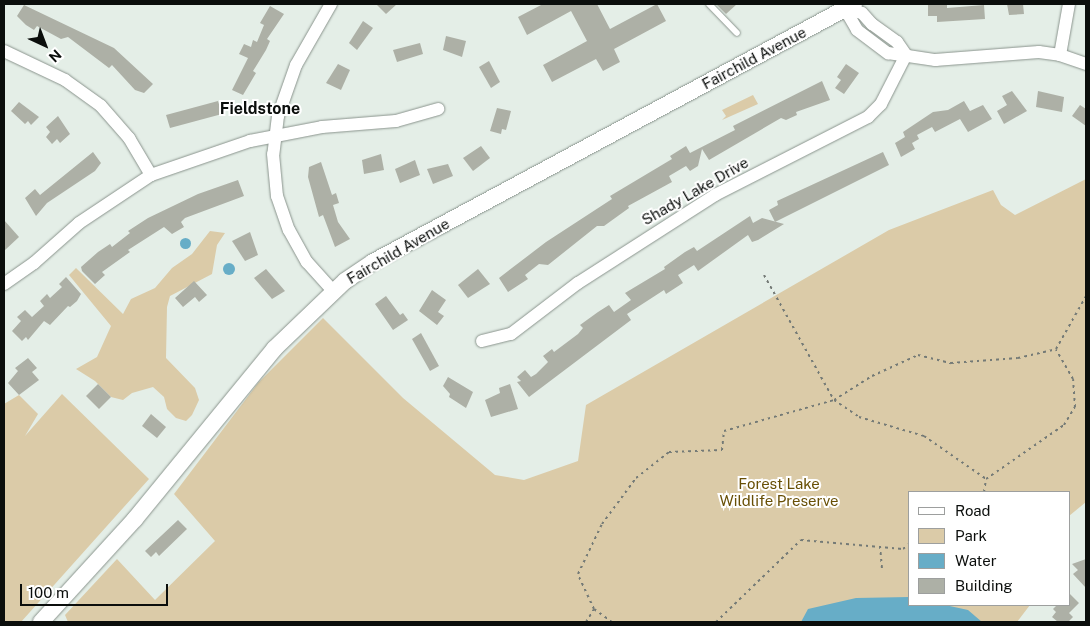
<!DOCTYPE html>
<style>
body{margin:0}
#map{position:relative;width:1090px;height:626px;overflow:hidden;background:#e4eee7;font-family:"Public Sans",sans-serif}
div>[style]{position:absolute}
.green>*{inset:0;background:#dbcba8}
.water>*{inset:0;background:#67adc7}
.round{border-radius:50%}
.building>*{inset:0;background:#adb0a6}
.path>*{height:2px;margin-top:-1px;transform-origin:0;background:repeating-linear-gradient(90deg,#747a76 0 2.5px,transparent 0 6.5px)}
.roads{filter:drop-shadow(0 0 1px #8a948d) drop-shadow(0 0 1px #8a948d)}
.service>*{height:6px;margin:-3px;padding:0 3px;transform-origin:3px;border-radius:3px;background:#fff}
.minor>*{height:12px;margin:-6px;padding:0 6px;transform-origin:6px;border-radius:6px;background:#fff}
.secondary>*{height:16px;margin:-8px;padding:0 8px;transform-origin:8px;border-radius:8px;background:#fff}
span{translate:-50% -50%;white-space:nowrap;text-align:center;line-height:1.15;-webkit-text-stroke:4px #fff;paint-order:stroke}
.street-label{font-size:15px;color:#0b0e0c}
.park-label{font-size:15px;color:#684f05}
.neighbourhood-label{font-size:16px;color:#0b0e0c;font-weight:700}
.frame{position:absolute;inset:0;border:5px solid #0b0e0c;pointer-events:none}
.legend{position:absolute;left:908px;top:491px;width:162px;height:115px;box-sizing:border-box;background:#fff;border:1px solid #9d9f9e;margin:0;padding:6px 9px;list-style:none;font-size:15px;color:#0b0e0c}
.legend li{display:flex;align-items:center;gap:10px;height:25px}
.legend b{width:25px;border:1px solid #9d9f9e}
.north{position:absolute;left:20px;top:20px;width:50px;height:50px;-webkit-text-stroke:4px #fff;paint-order:stroke;rotate:137deg;font-size:14px;font-weight:700;line-height:20px;text-align:center;color:#0b0e0c}
.north::after{content:'';display:block;margin:auto;width:18px;height:22px;background:#0b0e0c;clip-path:polygon(50% 0,100% 100%,50% 72%,0 100%)}
.scale{position:absolute;left:20px;top:584px;width:148px;height:22px;box-sizing:border-box;border:2px solid #0b0e0c;border-top:0;padding-left:6px;font-size:15px;line-height:18px;white-space:nowrap;color:#0b0e0c;-webkit-text-stroke:4px #fff;paint-order:stroke}
</style>
<div id="map">
<div class="green">
<i style="clip-path:polygon(753px 95px,758px 104px,722px 120px,726px 116px,722px 110px)"></i>
<i style="clip-path:polygon(1086px 179px,1086px 502px,1069px 516px,1069px 492px,909px 492px,909px 605px,1030px 605px,1017px 622px,68px 622px,65px 615px,117px 559px,155px 600px,215px 541px,174px 494px,258px 383px,323px 318px,403px 398px,495px 475px,524px 480px,578px 461px,586px 405px,889px 230px,993px 190px,1001px 205px,1015px 215px)"></i>
<i style="clip-path:polygon(210px 231px,225px 233px,217px 245px,212px 274px,170px 296px,167px 307px,166px 358px,195px 388px,199px 400px,192px 415px,186px 421px,176px 418px,167px 409px,164px 397px,153px 387px,132px 393px,123px 400px,111px 397px,95px 381px,76px 369px,97px 357px,111px 326px,69px 275px,76px 268px,123px 314px,131px 299px,155px 288px,172px 268px,192px 254px)"></i>
<i style="clip-path:polygon(62px 394px,149px 479px,21px 622px,4px 622px,4px 404px,19px 395px,38px 414px,25px 436px)"></i>
</div>
<div class="water">
<i class="round" style="left:179.5px;top:237.5px;width:11px;height:11px"></i>
<i class="round" style="left:223px;top:263px;width:12px;height:12px"></i>
<i style="clip-path:polygon(909px 597px,909px 605px,945px 605px,968px 610px,982px 622px,801px 622px,808px 609px,856px 598px)"></i>
</div>
<div class="building">
<i style="clip-path:polygon(376px 4px,397px 4px,386px 14px)"></i>
<i style="clip-path:polygon(543px 4px,597px 4px,610px 29px,657px 4px,666px 21px,614px 49px,620px 62px,603px 71px,596px 59px,552px 82px,543px 65px,587px 41px,571px 11px,527px 35px,518px 17px)"></i>
<i style="clip-path:polygon(716px 4px,737px 4px,726px 14px)"></i>
<i style="clip-path:polygon(928px 4px,947px 4px,947px 8px,984px 5px,985px 19px,937px 22px,937px 16px,928px 16px)"></i>
<i style="clip-path:polygon(1007px 4px,1023px 4px,1024px 14px,1009px 15px)"></i>
<i style="clip-path:polygon(24px 5px,114px 48px,153px 84px,144px 93px,135px 90px,112px 65px,109px 68px,68px 37px,61px 39px,37px 26px,34px 30px,26px 25px,17px 16px)"></i>
<i style="clip-path:polygon(270px 6px,284px 14px,267px 39px,270px 41px,266px 50px,253px 71px,256px 73px,243px 95px,232px 90px,248px 58px,239px 54px,244px 44px,251px 47px,253px 40px,257px 42px,264px 25px,260px 23px)"></i>
<i style="clip-path:polygon(363px 21px,373px 28px,357px 50px,349px 43px)"></i>
<i style="clip-path:polygon(446px 36px,466px 41px,462px 57px,443px 50px)"></i>
<i style="clip-path:polygon(420px 43px,423px 54px,397px 62px,393px 50px)"></i>
<i style="clip-path:polygon(489px 61px,500px 82px,491px 88px,479px 67px)"></i>
<i style="clip-path:polygon(338px 64px,350px 70px,341px 90px,326px 83px)"></i>
<i style="clip-path:polygon(846px 64px,859px 73px,844px 94px,835px 88px,841px 80px,837px 77px)"></i>
<i style="clip-path:polygon(822px 81px,830px 100px,796px 112px,797px 115px,786px 120px,781px 118px,709px 160px,702px 149px,698px 166px,690px 171px,686px 166px,669px 176px,672px 182px,628px 206px,629px 208px,604px 226px,597px 226px,548px 265px,539px 264px,525px 275px,528px 279px,508px 292px,499px 278px,546px 242px,612px 199px,610px 196px,672px 159px,670px 156px,686px 146px,690px 153px,735px 130px,733px 126px)"></i>
<i style="clip-path:polygon(1012px 91px,1027px 111px,1004px 124px,997px 111px,1007px 105px,1002px 96px)"></i>
<i style="clip-path:polygon(1038px 91px,1064px 97px,1062px 112px,1036px 107px)"></i>
<i style="clip-path:polygon(218px 101px,222px 114px,170px 128px,166px 115px)"></i>
<i style="clip-path:polygon(964px 101px,970px 111px,983px 105px,992px 119px,968px 132px,960px 119px,935px 132px,932px 127px,917px 135px,919px 139px,912px 143px,915px 149px,901px 157px,895px 143px,905px 137px,903px 132px,933px 112px,948px 110px)"></i>
<i style="clip-path:polygon(19px 102px,39px 117px,31px 125px,28px 121px,25px 124px,11px 111px)"></i>
<i style="clip-path:polygon(1080px 105px,1086px 109px,1086px 126px,1072px 116px)"></i>
<i style="clip-path:polygon(497px 108px,511px 111px,506px 130px,502px 129px,501px 134px,490px 131px)"></i>
<i style="clip-path:polygon(58px 116px,70px 134px,60px 143px,57px 139px,52px 144px,46px 137px,50px 132px,46px 127px)"></i>
<i style="clip-path:polygon(481px 146px,490px 158px,473px 171px,463px 158px)"></i>
<i style="clip-path:polygon(93px 152px,101px 163px,95px 171px,47px 203px,36px 216px,25px 198px,35px 189px,40px 195px)"></i>
<i style="clip-path:polygon(883px 152px,889px 165px,775px 222px,769px 210px,778px 205px,777px 201px)"></i>
<i style="clip-path:polygon(381px 154px,384px 170px,364px 174px,362px 160px)"></i>
<i style="clip-path:polygon(415px 160px,420px 175px,400px 183px,395px 169px)"></i>
<i style="clip-path:polygon(321px 162px,332px 195px,336px 193px,339px 203px,333px 205px,338px 222px,350px 239px,335px 247px,323px 215px,319px 217px,308px 177px,309px 167px)"></i>
<i style="clip-path:polygon(448px 164px,453px 176px,433px 184px,427px 169px)"></i>
<i style="clip-path:polygon(238px 180px,244px 196px,185px 218px,181px 222px,184px 227px,172px 234px,164px 227px,128px 250px,130px 252px,102px 272px,105px 275px,95px 284px,82px 271px,81px 267px,98px 252px,110px 244px,112px 247px,130px 233px,128px 231px,148px 218px,198px 194px)"></i>
<i style="clip-path:polygon(750px 216px,753px 223px,762px 218px,784px 224px,758px 240px,752px 242px,748px 235px,698px 271px,694px 265px,678px 275px,683px 283px,666px 294px,664px 290px,627px 314px,631px 320px,529px 397px,517px 382px,521px 381px,517px 377px,525px 370px,531px 377px,536px 374px,548px 362px,543px 356px,552px 349px,554px 352px,578px 334px,583px 328px,580px 325px,598px 312px,609px 305px,614px 312px,631px 300px,625px 293px,665px 269px,664px 267px,685px 252px,694px 247px,697px 251px)"></i>
<i style="clip-path:polygon(4px 220px,19px 237px,4px 251px)"></i>
<i style="clip-path:polygon(250px 232px,258px 255px,245px 261px,232px 241px)"></i>
<i style="clip-path:polygon(266px 269px,285px 291px,272px 299px,254px 278px)"></i>
<i style="clip-path:polygon(478px 269px,490px 284px,468px 298px,458px 285px)"></i>
<i style="clip-path:polygon(66px 277px,81px 294px,77px 301px,70px 307px,68px 306px,50px 325px,44px 321px,28px 340px,26px 337px,22px 341px,12px 331px,21px 321px,17px 317px,25px 310px,32px 317px,44px 306px,40px 301px,47px 294px,50px 298px,62px 287px,59px 284px)"></i>
<i style="clip-path:polygon(194px 281px,207px 295px,199px 302px,195px 297px,183px 307px,175px 298px)"></i>
<i style="clip-path:polygon(432px 290px,446px 300px,438px 312px,444px 316px,437px 325px,419px 311px)"></i>
<i style="clip-path:polygon(386px 296px,400px 315px,403px 313px,408px 320px,393px 330px,375px 304px)"></i>
<i style="clip-path:polygon(421px 333px,439px 366px,430px 371px,412px 339px)"></i>
<i style="clip-path:polygon(28px 358px,37px 368px,32px 372px,39px 380px,19px 395px,8px 383px,18px 371px,15px 368px)"></i>
<i style="clip-path:polygon(448px 377px,473px 392px,466px 408px,449px 397px,450px 394px,443px 386px)"></i>
<i style="clip-path:polygon(98px 384px,111px 397px,99px 409px,86px 396px)"></i>
<i style="clip-path:polygon(510px 384px,518px 409px,491px 417px,485px 400px,500px 393px,499px 388px)"></i>
<i style="clip-path:polygon(151px 414px,166px 427px,157px 438px,142px 426px)"></i>
<i style="clip-path:polygon(178px 520px,187px 529px,159px 556px,156px 552px,151px 557px,145px 551px)"></i>
<i style="clip-path:polygon(1086px 559px,1086px 588px,1073px 574px,1078px 570px,1072px 564px)"></i>
<i style="clip-path:polygon(1069px 593px,1079px 603px,1069px 613px,1073px 617px,1068px 622px,1058px 622px,1052px 617px,1056px 612px,1053px 609px,1057px 605px,1069px 605px)"></i>
</div>
<div class="path">
<i style="left:764px;top:275px;width:143px;rotate:60.8deg"></i>
<i style="left:834px;top:400px;width:30px;rotate:34deg"></i>
<i style="left:859px;top:417px;width:68px;rotate:16.3deg"></i>
<i style="left:924px;top:436px;width:75px;rotate:34.7deg"></i>
<i style="left:986px;top:479px;width:95px;rotate:-34.7deg"></i>
<i style="left:1064px;top:425px;width:21px;rotate:-59deg"></i>
<i style="left:1075px;top:407px;width:28px;rotate:-94deg"></i>
<i style="left:1073px;top:379px;width:34px;rotate:-120deg"></i>
<i style="left:984px;top:492px;width:13px;rotate:-81deg"></i>
<i style="left:880px;top:546px;width:24px;rotate:85deg"></i>
<i style="left:586px;top:622px;width:15px;rotate:-58deg"></i>
<i style="left:612px;top:622px;width:22px;rotate:-144deg"></i>
<i style="left:594px;top:609px;width:38px;rotate:-115deg"></i>
<i style="left:578px;top:574px;width:55px;rotate:-64.4deg"></i>
<i style="left:602px;top:524px;width:57px;rotate:-53.5deg"></i>
<i style="left:636px;top:478px;width:42px;rotate:-38.2deg"></i>
<i style="left:669px;top:452px;width:53px;rotate:-2.2deg"></i>
<i style="left:722px;top:450px;width:19px;rotate:-84deg"></i>
<i style="left:724px;top:431px;width:114px;rotate:-15.7deg"></i>
<i style="left:834px;top:400px;width:45px;rotate:-32.3deg"></i>
<i style="left:872px;top:376px;width:51px;rotate:-24.5deg"></i>
<i style="left:918px;top:355px;width:34px;rotate:14deg"></i>
<i style="left:951px;top:363px;width:67px;rotate:-4.3deg"></i>
<i style="left:1018px;top:358px;width:39px;rotate:-13deg"></i>
<i style="left:1056px;top:349px;width:61px;rotate:-60.5deg"></i>
<i style="left:716px;top:622px;width:118px;rotate:-44deg"></i>
<i style="left:801px;top:540px;width:102px;rotate:5deg"></i>
<i style="left:903px;top:549px;width:8px;rotate:-40deg"></i>
</div>
<div class="roads">
<div class="service">
<i style="left:709px;top:4px;width:40px;rotate:46deg"></i>
</div>
<div class="minor">
<i style="left:331px;top:4px;width:70px;rotate:119.8deg"></i>
<i style="left:296px;top:65px;width:54px;rotate:109.4deg"></i>
<i style="left:278px;top:116px;width:38px;rotate:97deg"></i>
<i style="left:273px;top:154px;width:42px;rotate:84.6deg"></i>
<i style="left:277px;top:196px;width:36px;rotate:71deg"></i>
<i style="left:289px;top:230px;width:37px;rotate:61deg"></i>
<i style="left:307px;top:262px;width:39px;rotate:48deg"></i>
<i style="left:845px;top:9px;width:24px;rotate:60deg"></i>
<i style="left:857px;top:30px;width:39px;rotate:37deg"></i>
<i style="left:888px;top:53px;width:48px;rotate:8.5deg"></i>
<i style="left:935px;top:60px;width:104px;rotate:-4.4deg"></i>
<i style="left:1039px;top:52px;width:21px;rotate:8deg"></i>
<i style="left:1060px;top:55px;width:28px;rotate:19deg"></i>
<i style="left:845px;top:9px;width:17px;rotate:13deg"></i>
<i style="left:862px;top:13px;width:15px;rotate:48deg"></i>
<i style="left:872px;top:24px;width:31px;rotate:36deg"></i>
<i style="left:897px;top:42px;width:16px;rotate:55deg"></i>
<i style="left:4px;top:51px;width:68px;rotate:25.4deg"></i>
<i style="left:65px;top:80px;width:44px;rotate:35.8deg"></i>
<i style="left:101px;top:106px;width:43px;rotate:48.8deg"></i>
<i style="left:129px;top:138px;width:43px;rotate:59.3deg"></i>
<i style="left:1060px;top:55px;width:52px;rotate:-80deg"></i>
<i style="left:4px;top:284px;width:37px;rotate:-35deg"></i>
<i style="left:34px;top:263px;width:60px;rotate:-41.6deg"></i>
<i style="left:79px;top:223px;width:87px;rotate:-33.7deg"></i>
<i style="left:151px;top:175px;width:105px;rotate:-19deg"></i>
<i style="left:250px;top:141px;width:73px;rotate:-11deg"></i>
<i style="left:322px;top:127px;width:74px;rotate:-4.6deg"></i>
<i style="left:396px;top:121px;width:44px;rotate:-15.9deg"></i>
<i style="left:482px;top:341px;width:30px;rotate:-14deg"></i>
<i style="left:511px;top:334px;width:84px;rotate:-37.3deg"></i>
<i style="left:578px;top:283px;width:163px;rotate:-32.7deg"></i>
<i style="left:715px;top:195px;width:172px;rotate:-27deg"></i>
<i style="left:868px;top:117px;width:18px;rotate:-45deg"></i>
<i style="left:881px;top:104px;width:55px;rotate:-63deg"></i>
</div>
<div class="secondary">
<i style="left:41px;top:622px;width:139px;rotate:-47.6deg"></i>
<i style="left:135px;top:519px;width:220px;rotate:-50.7deg"></i>
<i style="left:274px;top:349px;width:98px;rotate:-43.8deg"></i>
<i style="left:345px;top:281px;width:34px;rotate:-34deg"></i>
<i style="left:373px;top:262px;width:546px;rotate:-28.21deg"></i>
</div>
</div>
<div class="street-label">
<span style="left:754px;top:58px;rotate:-28deg">Fairchild Avenue</span>
<span style="left:695px;top:191px;rotate:-30deg">Shady Lake Drive</span>
<span style="left:398px;top:251px;rotate:-30deg">Fairchild Avenue</span>
</div>
<div class="park-label">
<span style="left:779px;top:492px">Forest Lake<br>Wildlife Preserve</span>
</div>
<div class="neighbourhood-label">
<span style="left:260px;top:109px">Fieldstone</span>
</div>
<div class="frame"></div>
<ul class="legend">
<li><b style="height:6px;background:#fff"></b>Road</li>
<li><b style="height:14px;background:#dbcba8"></b>Park</li>
<li><b style="height:14px;background:#67adc7"></b>Water</li>
<li><b style="height:14px;background:#adb0a6"></b>Building</li>
</ul>
<div class="north">N</div>
<div class="scale">100 m</div>
</div>
